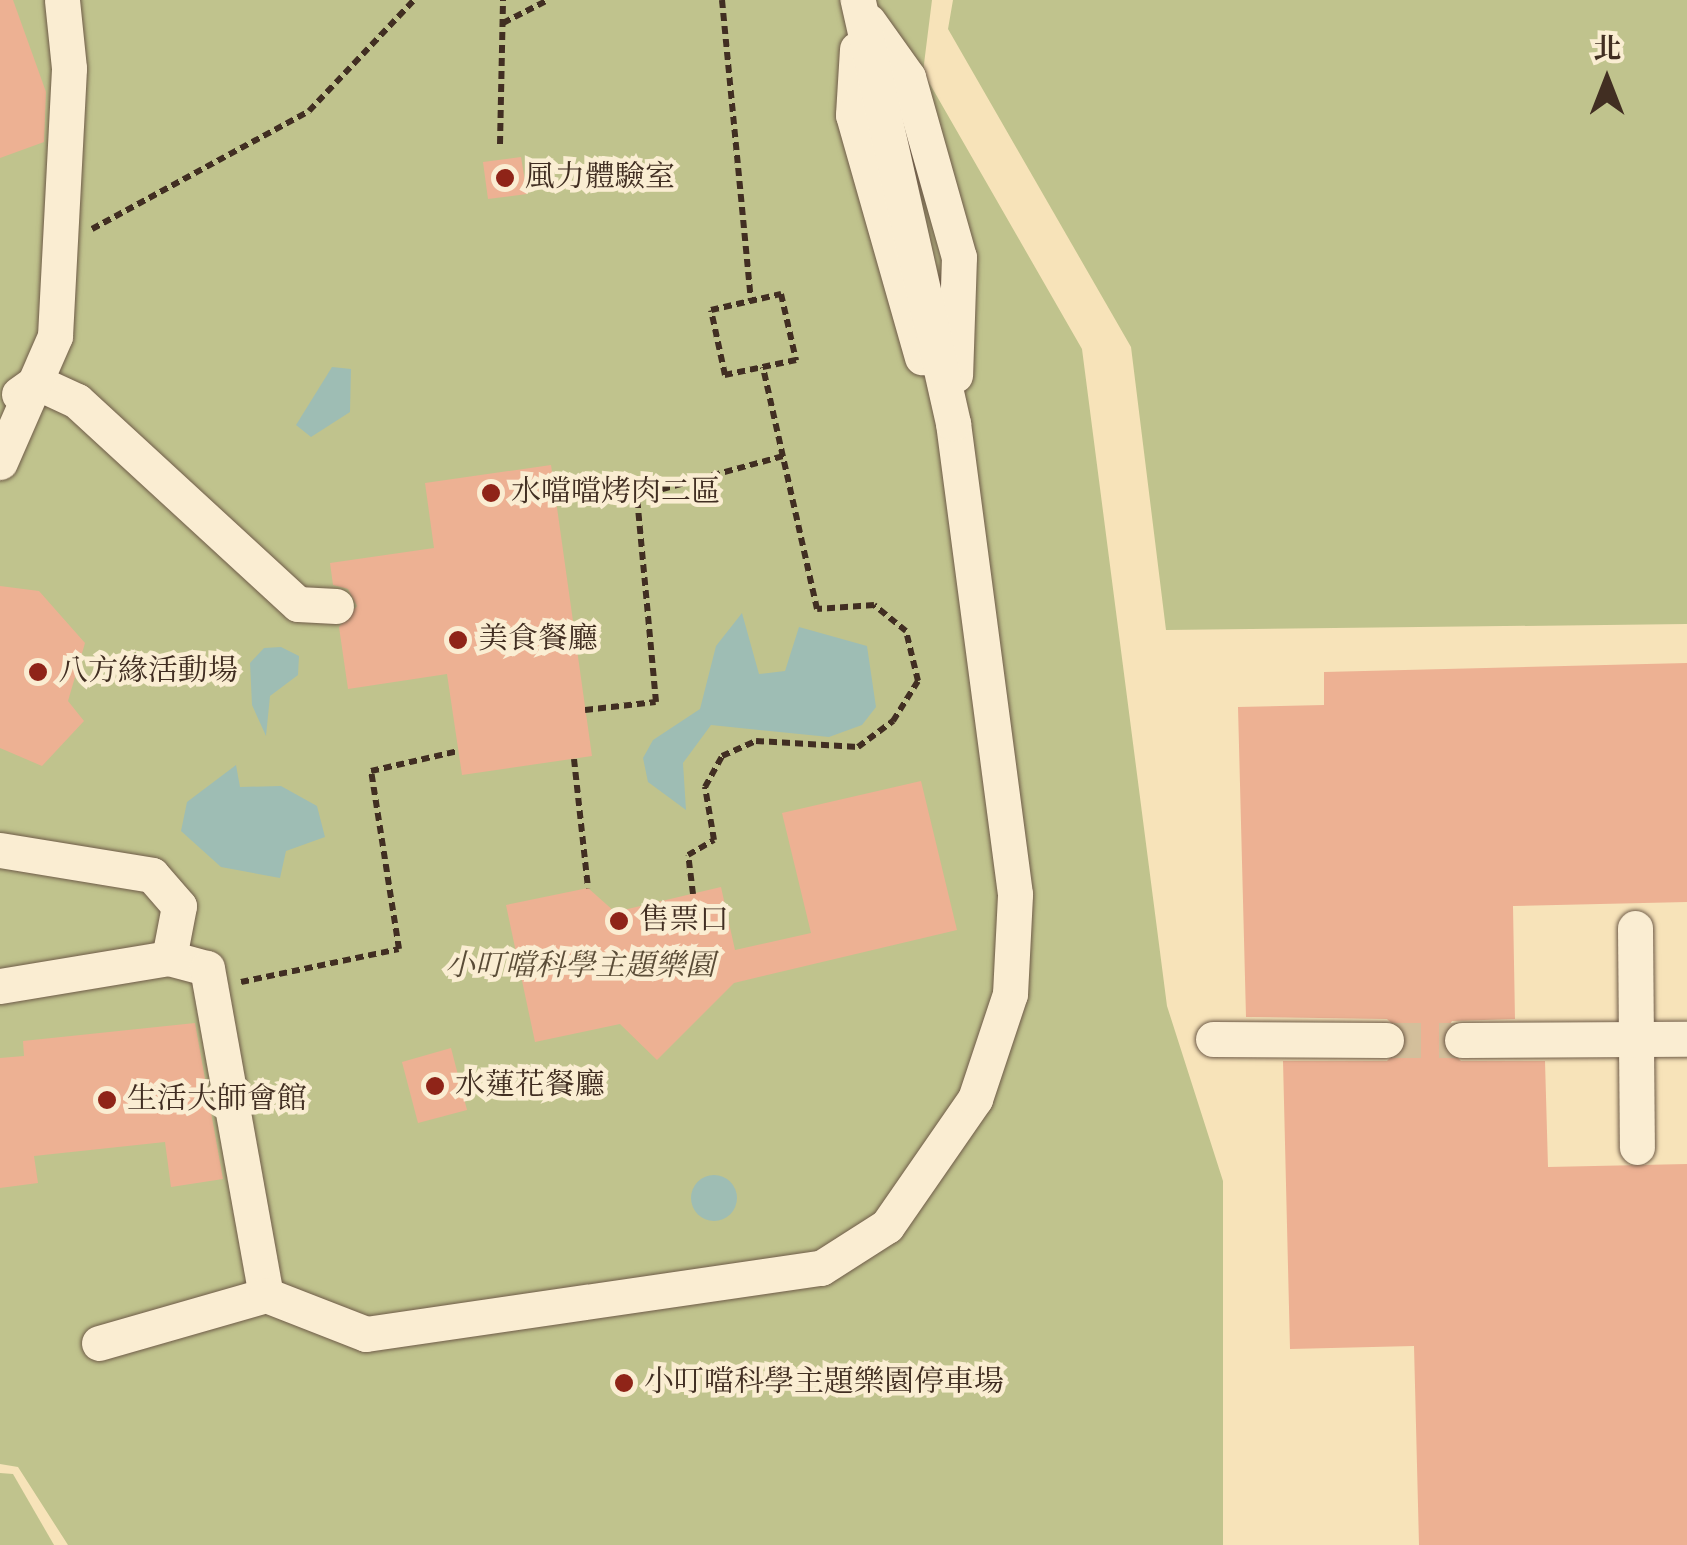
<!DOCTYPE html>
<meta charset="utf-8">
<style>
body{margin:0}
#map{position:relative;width:1687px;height:1545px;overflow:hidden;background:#f7e3b9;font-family:"IM FELL DW Pica","Noto Serif TC",serif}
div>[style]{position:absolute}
.green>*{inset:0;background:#c0c38d}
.water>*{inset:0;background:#9ebdb4}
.round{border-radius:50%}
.building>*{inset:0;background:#edb193}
.minor-tunnel>*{height:35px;margin-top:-17.5px;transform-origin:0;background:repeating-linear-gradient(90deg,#d3bf9b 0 35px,transparent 0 53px)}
.path>*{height:6px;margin-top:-3px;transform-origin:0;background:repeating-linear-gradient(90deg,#412e22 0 8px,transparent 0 13px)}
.roads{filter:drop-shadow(0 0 2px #6e5b48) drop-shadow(0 0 2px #6e5b48)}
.minor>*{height:35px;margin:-17.5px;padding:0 17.5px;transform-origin:17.5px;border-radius:17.5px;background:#faedd2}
.dots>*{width:28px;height:28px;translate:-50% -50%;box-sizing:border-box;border:5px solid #faedd2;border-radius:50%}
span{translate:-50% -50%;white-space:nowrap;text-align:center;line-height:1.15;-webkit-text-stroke:9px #faedd2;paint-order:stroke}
.poi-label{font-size:30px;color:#412e22}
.left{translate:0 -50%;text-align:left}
.park-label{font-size:30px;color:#5a4c37;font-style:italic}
.north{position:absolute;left:1557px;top:30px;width:100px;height:100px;-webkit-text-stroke:8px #faedd2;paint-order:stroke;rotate:0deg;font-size:28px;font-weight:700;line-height:40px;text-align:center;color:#412e22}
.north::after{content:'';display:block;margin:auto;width:35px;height:45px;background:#412e22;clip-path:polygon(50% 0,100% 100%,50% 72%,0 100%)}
</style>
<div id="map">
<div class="green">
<i style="clip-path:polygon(0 0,932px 0,923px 72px,1082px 349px,1167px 1006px,1223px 1181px,1223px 1545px,68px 1545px,18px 1467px,0 1464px)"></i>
<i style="clip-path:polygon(953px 0,1687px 0,1687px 624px,1166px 630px,1131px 347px,948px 29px)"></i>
<i style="clip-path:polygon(0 1473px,13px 1474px,54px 1545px,0 1545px)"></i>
</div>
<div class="water">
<i style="clip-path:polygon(332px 367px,351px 369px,350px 412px,311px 437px,296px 425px)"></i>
<i style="clip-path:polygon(742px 613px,759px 674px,785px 671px,799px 627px,867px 646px,876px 707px,862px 725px,829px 737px,711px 725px,683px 763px,686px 810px,648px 782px,643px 758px,653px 740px,700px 709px,716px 646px)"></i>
<i style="clip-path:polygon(281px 647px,299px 656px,298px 675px,270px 696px,266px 736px,252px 705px,250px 663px,264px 648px)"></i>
<i style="clip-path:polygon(236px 765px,240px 787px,281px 786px,317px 806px,325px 837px,286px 851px,280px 878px,221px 867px,181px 831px,187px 802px)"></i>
<i class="round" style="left:691px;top:1175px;width:46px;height:46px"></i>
</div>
<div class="building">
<i style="clip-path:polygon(0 0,13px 0,46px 92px,44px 142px,0 158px)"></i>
<i style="clip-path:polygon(521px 157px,527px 194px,488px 199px,483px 162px)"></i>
<i style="clip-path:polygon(551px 465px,592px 756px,462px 775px,447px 674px,348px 689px,339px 627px,357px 606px,348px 589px,333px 585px,330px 563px,434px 548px,425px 483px)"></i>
<i style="clip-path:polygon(0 586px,39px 591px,85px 643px,68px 701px,84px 721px,42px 766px,0 748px)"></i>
<i style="clip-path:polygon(1687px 663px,1687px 902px,1513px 906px,1515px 1019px,1452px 1021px,1441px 1039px,1461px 1061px,1545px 1061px,1548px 1167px,1687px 1164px,1687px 1545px,1419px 1545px,1414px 1346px,1290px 1349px,1283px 1061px,1387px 1061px,1407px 1039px,1387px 1019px,1246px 1017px,1238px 707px,1324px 705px,1324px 672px)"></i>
<i style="clip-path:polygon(921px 781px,957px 930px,734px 983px,657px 1060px,620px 1024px,535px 1042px,506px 905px,588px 888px,615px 912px,721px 887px,735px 950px,811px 933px,782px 813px)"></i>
<i style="clip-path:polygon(195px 1023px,223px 1179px,171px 1187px,165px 1142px,34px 1156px,38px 1183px,0 1188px,0 1058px,24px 1056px,23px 1041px)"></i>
<i style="clip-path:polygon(451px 1048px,467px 1110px,418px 1123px,402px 1062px)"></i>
</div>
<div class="minor-tunnel">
<i style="left:1386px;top:1040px;width:76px"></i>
</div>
<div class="path">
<i style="left:722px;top:0;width:302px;rotate:84.5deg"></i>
<i style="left:503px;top:23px;width:51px;rotate:-27.1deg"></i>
<i style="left:500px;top:144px;width:144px;rotate:-88.8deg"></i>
<i style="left:92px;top:229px;width:247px;rotate:-28.5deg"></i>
<i style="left:309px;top:111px;width:153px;rotate:-46.6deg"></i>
<i style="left:781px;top:294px;width:68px;rotate:77.2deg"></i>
<i style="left:796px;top:360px;width:73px;rotate:168.1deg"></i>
<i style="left:725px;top:375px;width:66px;rotate:-102.2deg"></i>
<i style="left:711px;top:310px;width:72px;rotate:-12.9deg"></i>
<i style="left:585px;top:710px;width:71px;rotate:-6.4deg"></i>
<i style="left:656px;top:702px;width:207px;rotate:-95.3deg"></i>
<i style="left:637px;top:496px;width:151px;rotate:-15.3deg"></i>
<i style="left:574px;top:759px;width:130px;rotate:83.8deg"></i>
<i style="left:693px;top:894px;width:39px;rotate:-97deg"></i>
<i style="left:688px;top:855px;width:30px;rotate:-30deg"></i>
<i style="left:714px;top:840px;width:54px;rotate:-99.6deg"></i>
<i style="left:705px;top:787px;width:35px;rotate:-61deg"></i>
<i style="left:722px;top:756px;width:37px;rotate:-24deg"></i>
<i style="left:756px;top:741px;width:102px;rotate:3.4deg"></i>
<i style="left:858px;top:747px;width:44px;rotate:-36.6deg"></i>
<i style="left:893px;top:721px;width:47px;rotate:-58deg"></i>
<i style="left:918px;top:681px;width:51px;rotate:-103.5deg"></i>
<i style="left:906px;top:631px;width:41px;rotate:-140.9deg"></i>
<i style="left:874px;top:605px;width:57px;rotate:176deg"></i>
<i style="left:817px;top:609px;width:248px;rotate:-102.6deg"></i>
<i style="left:241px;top:982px;width:161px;rotate:-11.8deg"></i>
<i style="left:399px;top:949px;width:180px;rotate:-98.9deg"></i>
<i style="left:371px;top:771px;width:89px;rotate:-12.9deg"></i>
</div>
<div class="roads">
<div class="minor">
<i style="left:868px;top:21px;width:69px;rotate:54.5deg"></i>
<i style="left:908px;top:77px;width:187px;rotate:74.2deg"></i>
<i style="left:959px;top:257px;width:118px;rotate:91.9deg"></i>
<i style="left:857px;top:49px;width:66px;rotate:93.5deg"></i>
<i style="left:853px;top:115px;width:252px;rotate:74.1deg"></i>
<i style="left:19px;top:394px;width:21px;rotate:-35deg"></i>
<i style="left:36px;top:382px;width:45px;rotate:24.9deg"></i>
<i style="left:77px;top:401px;width:300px;rotate:42.6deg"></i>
<i style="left:298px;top:604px;width:38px;rotate:3deg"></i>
<i style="left:0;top:462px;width:137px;rotate:-66.4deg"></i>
<i style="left:55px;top:336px;width:268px;rotate:-87deg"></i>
<i style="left:69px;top:68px;width:68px;rotate:-95.9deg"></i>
<i style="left:0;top:850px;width:154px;rotate:9.3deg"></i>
<i style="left:152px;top:875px;width:41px;rotate:48.9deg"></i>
<i style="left:179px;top:906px;width:53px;rotate:100.9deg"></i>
<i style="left:1635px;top:928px;width:219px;rotate:89.5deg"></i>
<i style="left:0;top:986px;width:171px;rotate:-9.4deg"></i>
<i style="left:169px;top:958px;width:39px;rotate:15deg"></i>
<i style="left:207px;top:968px;width:332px;rotate:79.8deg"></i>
<i style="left:1213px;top:1039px;width:173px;rotate:0.3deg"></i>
<i style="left:1462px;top:1040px;width:225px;rotate:-0.3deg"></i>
<i style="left:99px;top:1343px;width:174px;rotate:-16deg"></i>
<i style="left:266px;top:1295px;width:107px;rotate:21.3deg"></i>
<i style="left:366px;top:1334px;width:460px;rotate:-8.3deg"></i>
<i style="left:821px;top:1268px;width:78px;rotate:-32.5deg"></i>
<i style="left:887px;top:1226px;width:155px;rotate:-55.3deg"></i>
<i style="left:975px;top:1099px;width:111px;rotate:-71.6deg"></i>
<i style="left:1010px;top:994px;width:100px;rotate:-87.1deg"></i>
<i style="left:1015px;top:894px;width:475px;rotate:-97.5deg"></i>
<i style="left:953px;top:423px;width:434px;rotate:-102.7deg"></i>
</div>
</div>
<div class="dots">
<i style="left:505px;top:178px;background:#8f2418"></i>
<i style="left:491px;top:493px;background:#8f2418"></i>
<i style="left:458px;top:640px;background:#8f2418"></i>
<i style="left:38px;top:672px;background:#8f2418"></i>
<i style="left:619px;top:921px;background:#8f2418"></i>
<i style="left:435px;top:1086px;background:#8f2418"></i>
<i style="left:107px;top:1100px;background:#8f2418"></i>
<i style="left:624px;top:1383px;background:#8f2418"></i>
</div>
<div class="poi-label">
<span class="left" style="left:525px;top:178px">風力體驗室</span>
<span class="left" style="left:511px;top:493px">水噹噹烤肉二區</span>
<span class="left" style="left:478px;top:640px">美食餐廳</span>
<span class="left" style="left:58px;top:672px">八方緣活動場</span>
<span class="left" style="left:639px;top:921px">售票口</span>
<span class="left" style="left:455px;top:1086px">水蓮花餐廳</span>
<span class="left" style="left:127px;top:1100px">生活大師會館</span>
<span class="left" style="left:644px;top:1383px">小叮噹科學主題樂園停車場</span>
</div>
<div class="park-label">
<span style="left:580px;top:967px">小叮噹科學主題樂園</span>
</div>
<div class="north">北</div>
</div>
